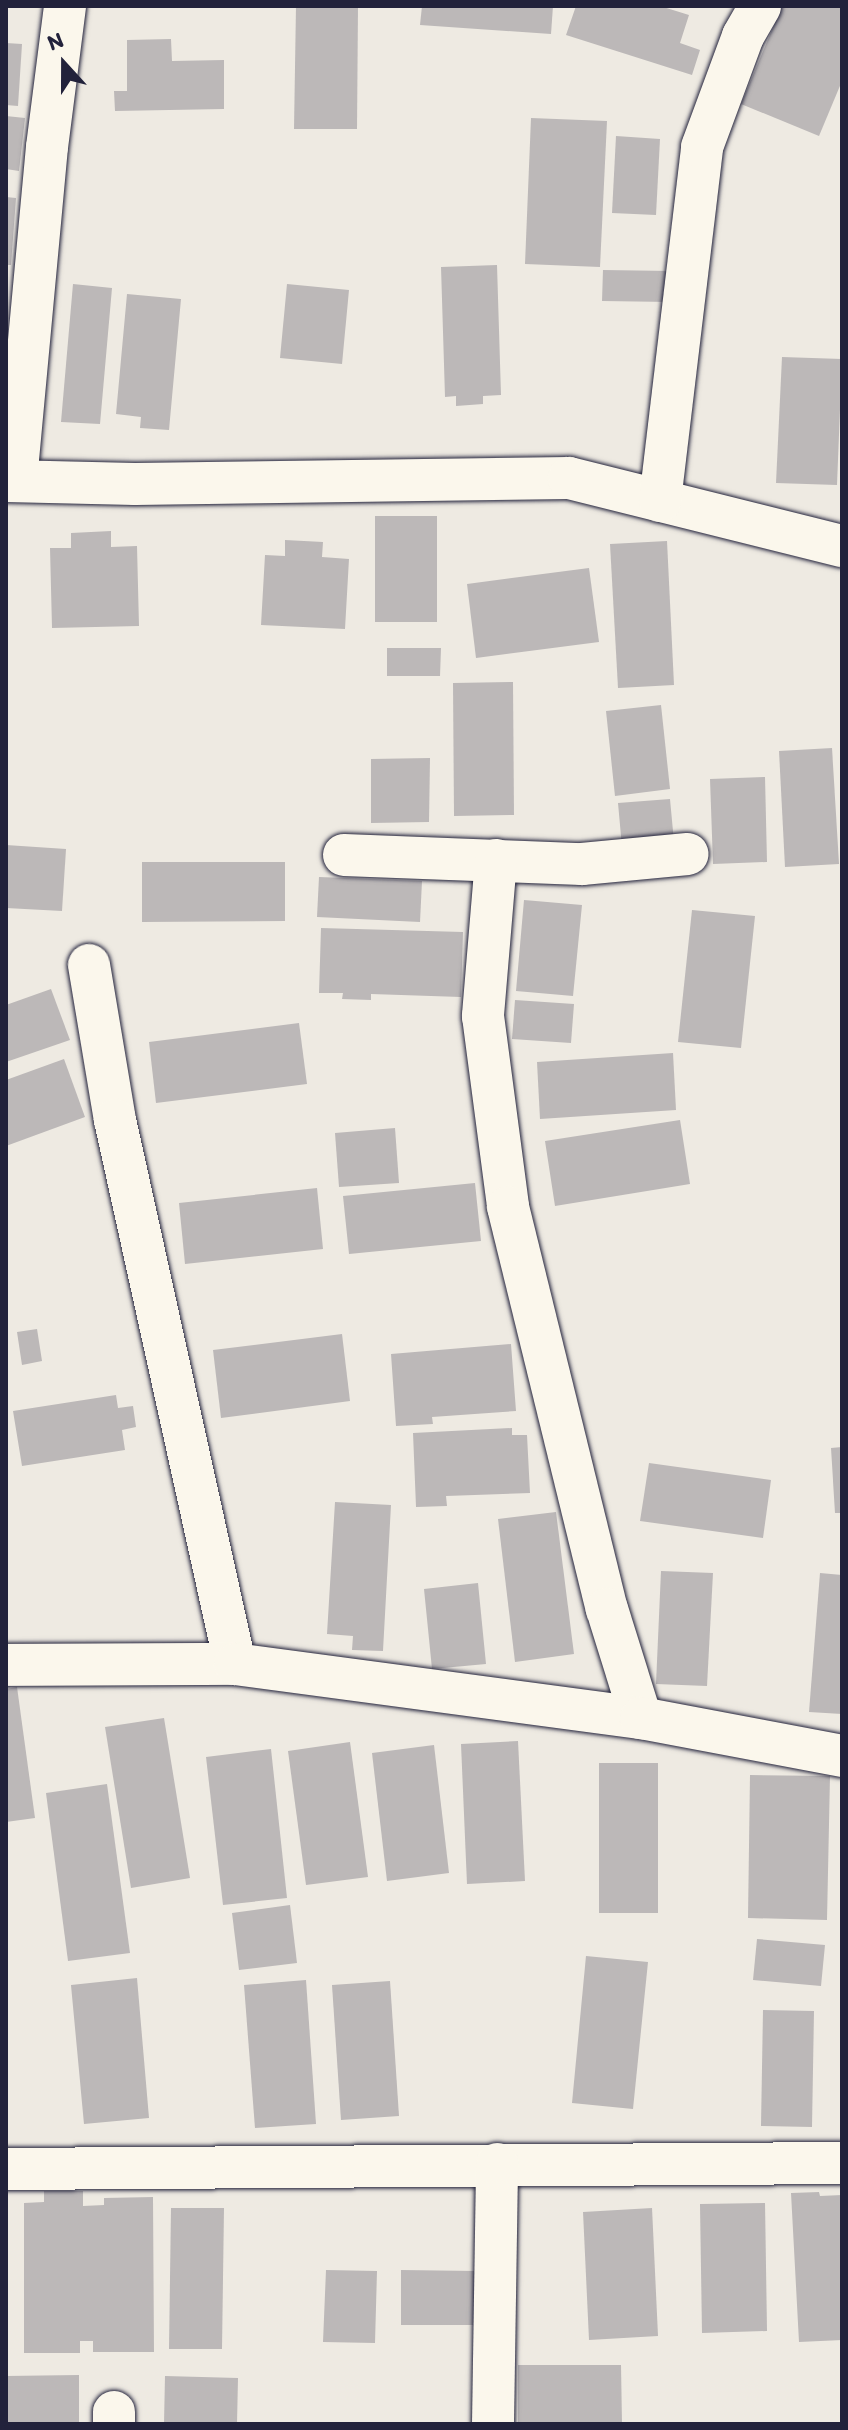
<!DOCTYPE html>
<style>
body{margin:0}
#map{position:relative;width:848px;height:2430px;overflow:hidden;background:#eeeae2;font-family:Itim,sans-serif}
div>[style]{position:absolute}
.building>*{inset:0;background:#bcb8b8}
.roads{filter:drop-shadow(0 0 2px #22223b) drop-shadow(0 0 2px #22223b)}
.street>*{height:42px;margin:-21px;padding:0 21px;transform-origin:21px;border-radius:21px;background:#fbf7ec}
span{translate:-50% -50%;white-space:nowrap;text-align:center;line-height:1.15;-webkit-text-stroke:6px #fbf7ec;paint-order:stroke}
.frame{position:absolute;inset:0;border:8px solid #22223b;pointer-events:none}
.north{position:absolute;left:24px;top:24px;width:80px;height:80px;-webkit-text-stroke:6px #fbf7ec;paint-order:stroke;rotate:339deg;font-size:22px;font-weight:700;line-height:32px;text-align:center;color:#22223b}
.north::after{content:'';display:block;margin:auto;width:28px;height:36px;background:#22223b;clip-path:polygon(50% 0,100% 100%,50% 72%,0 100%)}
</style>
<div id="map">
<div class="building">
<i style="clip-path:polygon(296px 6px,358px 6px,357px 129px,294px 129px)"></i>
<i style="clip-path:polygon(422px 6px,553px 6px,551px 34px,420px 25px)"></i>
<i style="clip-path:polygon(576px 6px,660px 6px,689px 15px,680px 43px,700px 50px,692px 75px,566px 35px)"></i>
<i style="clip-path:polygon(782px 6px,842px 6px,842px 81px,819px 136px,741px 104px)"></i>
<i style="clip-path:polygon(171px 39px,172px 61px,224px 60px,224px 109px,115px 111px,114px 91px,127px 91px,127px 40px)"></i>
<i style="clip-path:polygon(6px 43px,22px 44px,18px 106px,6px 105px)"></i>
<i style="clip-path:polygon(6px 116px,25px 118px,19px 171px,6px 169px)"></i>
<i style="clip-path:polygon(531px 118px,607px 121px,600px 267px,525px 264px)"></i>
<i style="clip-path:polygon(616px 136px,660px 139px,656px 215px,612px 213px)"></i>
<i style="clip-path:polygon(6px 197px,16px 198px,11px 265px,6px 265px)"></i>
<i style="clip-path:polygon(497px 265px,501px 395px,483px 396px,483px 404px,456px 406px,456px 396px,445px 397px,441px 267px)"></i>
<i style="clip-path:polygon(603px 270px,671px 271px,670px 302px,602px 301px)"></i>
<i style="clip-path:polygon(73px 284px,112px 288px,100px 424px,61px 422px)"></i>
<i style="clip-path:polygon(287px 284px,349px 290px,342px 364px,280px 358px)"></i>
<i style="clip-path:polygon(127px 294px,181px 299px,169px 430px,140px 428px,141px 417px,116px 414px)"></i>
<i style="clip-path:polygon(782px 357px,842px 359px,837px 485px,776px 483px)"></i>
<i style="clip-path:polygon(375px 516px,437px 516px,437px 622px,375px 622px)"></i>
<i style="clip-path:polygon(111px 531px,111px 547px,137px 546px,139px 626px,52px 628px,50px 548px,71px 548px,71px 533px)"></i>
<i style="clip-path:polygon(285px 540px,323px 542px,322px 557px,349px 559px,345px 629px,261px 625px,265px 555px,285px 556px)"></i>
<i style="clip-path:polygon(667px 541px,674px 685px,618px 688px,610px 544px)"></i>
<i style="clip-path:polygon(589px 568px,599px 642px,476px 658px,467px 584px)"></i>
<i style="clip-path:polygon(387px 648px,441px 648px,440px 676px,387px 676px)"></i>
<i style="clip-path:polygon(513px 682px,514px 815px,454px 816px,453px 683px)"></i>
<i style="clip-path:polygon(661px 705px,670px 789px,615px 796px,606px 711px)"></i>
<i style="clip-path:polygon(832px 748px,839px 864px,785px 867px,779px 751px)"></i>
<i style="clip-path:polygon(430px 758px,429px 822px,371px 823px,371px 759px)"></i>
<i style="clip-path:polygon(765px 777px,767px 862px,713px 864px,710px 779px)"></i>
<i style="clip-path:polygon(670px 799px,674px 842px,622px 847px,618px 803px)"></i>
<i style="clip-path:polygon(6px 845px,66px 849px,62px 911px,6px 908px)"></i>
<i style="clip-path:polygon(142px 862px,285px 862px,285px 921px,142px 922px)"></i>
<i style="clip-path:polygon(319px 877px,422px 881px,420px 922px,317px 917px)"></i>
<i style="clip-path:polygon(524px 900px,582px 905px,573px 996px,516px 991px)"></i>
<i style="clip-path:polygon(692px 910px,755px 916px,741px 1048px,678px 1042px)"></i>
<i style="clip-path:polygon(321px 928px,463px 932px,461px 997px,371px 994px,371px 1000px,342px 999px,343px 993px,319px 993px)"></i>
<i style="clip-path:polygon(51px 989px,70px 1040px,6px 1062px,6px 1005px)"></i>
<i style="clip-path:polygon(515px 1000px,574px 1004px,571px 1043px,512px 1039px)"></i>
<i style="clip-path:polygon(299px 1023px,307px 1084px,156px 1103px,149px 1042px)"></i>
<i style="clip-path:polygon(673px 1053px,676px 1110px,540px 1119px,537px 1062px)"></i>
<i style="clip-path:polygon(64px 1059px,85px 1117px,6px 1146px,6px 1080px)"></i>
<i style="clip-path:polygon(680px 1120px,690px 1184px,555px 1206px,545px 1141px)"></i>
<i style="clip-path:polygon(395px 1128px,399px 1183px,339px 1187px,335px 1133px)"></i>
<i style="clip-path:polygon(475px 1183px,481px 1241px,349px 1254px,343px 1196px)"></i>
<i style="clip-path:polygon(317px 1188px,323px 1249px,185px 1264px,179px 1203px)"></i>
<i style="clip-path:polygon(37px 1329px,42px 1361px,22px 1365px,17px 1332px)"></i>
<i style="clip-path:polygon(342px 1334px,350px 1401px,221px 1418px,213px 1350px)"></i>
<i style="clip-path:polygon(511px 1344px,516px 1411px,432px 1417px,433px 1424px,396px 1426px,391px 1354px)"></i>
<i style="clip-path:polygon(116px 1395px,118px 1408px,133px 1406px,136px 1427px,122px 1430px,125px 1450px,22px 1466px,13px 1411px)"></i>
<i style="clip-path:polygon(512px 1428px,512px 1435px,527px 1435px,530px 1493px,446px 1496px,447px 1506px,416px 1507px,413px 1433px)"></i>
<i style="clip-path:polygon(842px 1447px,842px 1513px,835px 1513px,831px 1448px)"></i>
<i style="clip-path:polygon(649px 1463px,771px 1480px,763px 1538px,640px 1521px)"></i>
<i style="clip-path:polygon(335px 1502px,391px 1505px,383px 1651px,352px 1650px,353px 1636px,327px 1634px)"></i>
<i style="clip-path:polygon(556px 1512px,574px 1654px,515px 1662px,498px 1519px)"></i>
<i style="clip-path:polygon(661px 1571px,713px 1573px,707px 1686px,656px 1684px)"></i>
<i style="clip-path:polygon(820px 1573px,842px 1575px,842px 1714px,809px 1712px)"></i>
<i style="clip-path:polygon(478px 1583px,486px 1664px,432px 1669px,424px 1589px)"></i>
<i style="clip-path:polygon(17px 1687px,35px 1818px,6px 1822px,6px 1689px)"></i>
<i style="clip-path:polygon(164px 1718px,190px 1878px,131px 1888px,105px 1727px)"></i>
<i style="clip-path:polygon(518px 1741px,525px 1881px,467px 1884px,461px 1744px)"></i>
<i style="clip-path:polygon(350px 1742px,368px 1877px,306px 1885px,288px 1751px)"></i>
<i style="clip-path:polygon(434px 1745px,449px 1873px,387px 1881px,372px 1753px)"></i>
<i style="clip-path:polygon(271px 1749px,287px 1898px,223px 1905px,206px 1757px)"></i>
<i style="clip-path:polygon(599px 1763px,658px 1763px,658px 1913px,599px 1913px)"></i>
<i style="clip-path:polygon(750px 1775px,830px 1776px,827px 1920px,748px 1918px)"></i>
<i style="clip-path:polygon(107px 1784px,130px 1953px,68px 1961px,46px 1793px)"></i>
<i style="clip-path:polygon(290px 1905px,297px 1963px,239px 1970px,232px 1913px)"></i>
<i style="clip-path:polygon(757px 1939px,825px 1945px,821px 1986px,753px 1980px)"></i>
<i style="clip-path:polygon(586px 1956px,648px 1962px,633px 2109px,572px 2103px)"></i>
<i style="clip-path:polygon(137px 1978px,149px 2118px,84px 2124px,71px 1985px)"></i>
<i style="clip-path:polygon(306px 1980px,316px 2124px,255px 2128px,244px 1985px)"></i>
<i style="clip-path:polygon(390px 1981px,399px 2116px,341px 2120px,332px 1985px)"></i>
<i style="clip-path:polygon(763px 2010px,814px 2011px,812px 2127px,761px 2126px)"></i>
<i style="clip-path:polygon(44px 2191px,83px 2191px,83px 2206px,104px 2205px,104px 2198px,153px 2197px,154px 2352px,93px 2352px,93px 2341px,80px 2341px,80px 2353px,24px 2353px,24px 2203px,44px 2202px)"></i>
<i style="clip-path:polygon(819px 2192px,820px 2196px,842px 2195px,842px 2340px,799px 2342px,791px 2193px)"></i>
<i style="clip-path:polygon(765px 2203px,767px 2331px,702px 2333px,700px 2204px)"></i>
<i style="clip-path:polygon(171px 2208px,224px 2208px,222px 2349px,169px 2349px)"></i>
<i style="clip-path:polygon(652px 2208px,658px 2336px,589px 2340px,583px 2212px)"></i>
<i style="clip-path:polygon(326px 2270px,377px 2271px,375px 2343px,323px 2342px)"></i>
<i style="clip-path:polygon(401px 2270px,475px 2271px,475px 2325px,401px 2325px)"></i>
<i style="clip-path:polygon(518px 2365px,621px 2365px,622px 2424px,518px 2424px)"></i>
<i style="clip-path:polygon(79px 2375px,79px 2424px,6px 2424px,6px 2376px)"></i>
<i style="clip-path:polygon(165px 2376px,238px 2378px,237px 2424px,164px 2424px)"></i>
</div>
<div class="roads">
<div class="street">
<i style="left:6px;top:481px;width:129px;rotate:1.3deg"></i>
<i style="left:135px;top:484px;width:434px;rotate:-0.8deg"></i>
<i style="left:569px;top:478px;width:281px;rotate:14deg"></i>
<i style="left:16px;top:481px;width:335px;rotate:-84.7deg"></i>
<i style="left:47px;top:147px;width:142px;rotate:-82.7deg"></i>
<i style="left:660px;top:501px;width:356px;rotate:-83.2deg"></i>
<i style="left:702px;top:147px;width:118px;rotate:-69.7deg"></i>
<i style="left:743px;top:36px;width:34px;rotate:-60deg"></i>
<i style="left:344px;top:855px;width:238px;rotate:2.2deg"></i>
<i style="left:582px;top:864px;width:106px;rotate:-5.4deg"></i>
<i style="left:496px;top:860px;width:157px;rotate:94.8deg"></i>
<i style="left:483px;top:1016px;width:193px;rotate:82.5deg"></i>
<i style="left:508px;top:1207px;width:414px;rotate:76.2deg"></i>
<i style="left:607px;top:1609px;width:114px;rotate:72.7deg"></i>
<i style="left:89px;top:965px;width:157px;rotate:80.5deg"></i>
<i style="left:115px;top:1120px;width:557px;rotate:77.56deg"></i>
<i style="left:6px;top:1665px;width:229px;rotate:-0.3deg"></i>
<i style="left:235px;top:1664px;width:410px;rotate:7.6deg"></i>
<i style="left:641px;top:1718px;width:205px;rotate:10.7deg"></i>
<i style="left:6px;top:2169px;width:836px;rotate:-0.41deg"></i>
<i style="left:114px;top:2412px;width:12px;rotate:90deg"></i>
<i style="left:493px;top:2424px;width:260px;rotate:-89.1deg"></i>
</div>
</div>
<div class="frame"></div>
<div class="north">N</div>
</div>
